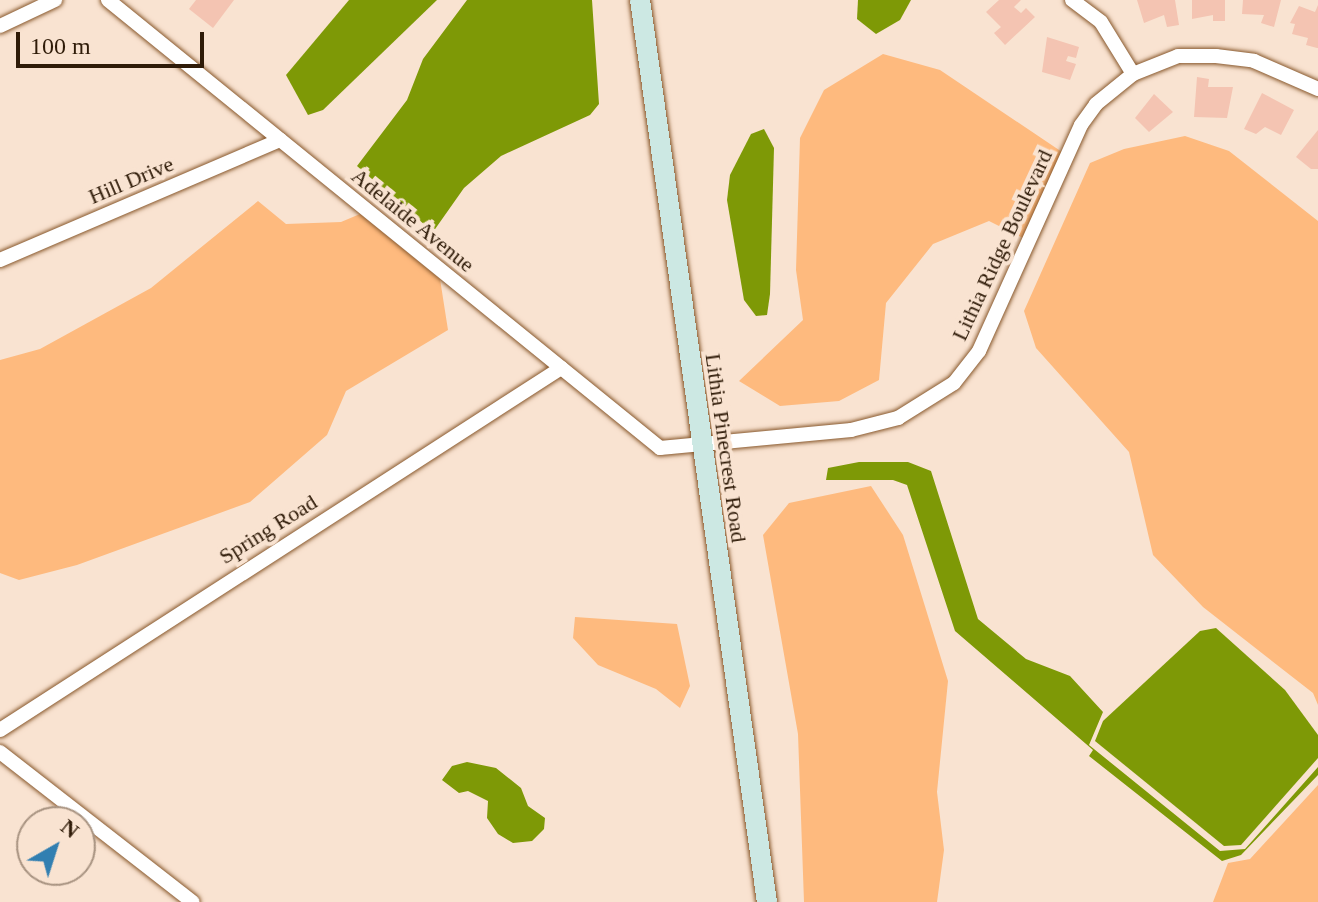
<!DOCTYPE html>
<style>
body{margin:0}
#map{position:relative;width:1318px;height:902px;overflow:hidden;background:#f9e3d1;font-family:"Times New Roman",serif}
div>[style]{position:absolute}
.green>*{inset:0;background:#feba7e}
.water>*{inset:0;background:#7e9906}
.building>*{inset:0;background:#f4c4b2}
.roads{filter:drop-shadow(0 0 2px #88582c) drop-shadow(0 0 2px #88582c)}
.street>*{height:14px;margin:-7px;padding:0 7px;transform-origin:7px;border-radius:7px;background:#fff}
.secondary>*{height:20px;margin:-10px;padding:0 10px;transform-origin:10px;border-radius:10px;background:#cce8e3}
span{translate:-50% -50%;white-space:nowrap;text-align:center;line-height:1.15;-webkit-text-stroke:8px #f9e3d1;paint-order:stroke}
.street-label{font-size:22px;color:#2f1b08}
.north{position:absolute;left:16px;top:806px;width:80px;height:80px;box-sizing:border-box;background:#f9e3d1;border:2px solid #a89381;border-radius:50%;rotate:39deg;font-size:22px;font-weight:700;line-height:32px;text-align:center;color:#2f1b08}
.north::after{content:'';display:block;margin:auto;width:28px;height:36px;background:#327fb1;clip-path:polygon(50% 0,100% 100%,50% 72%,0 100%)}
.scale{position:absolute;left:16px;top:32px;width:188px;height:36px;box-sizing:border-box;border:4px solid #2f1b08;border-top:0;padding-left:10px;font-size:24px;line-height:28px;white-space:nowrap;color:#2f1b08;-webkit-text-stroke:6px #f9e3d1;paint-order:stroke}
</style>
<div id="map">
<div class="green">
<i style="clip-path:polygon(883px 54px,940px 70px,1062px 152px,1023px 238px,989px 221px,933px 244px,886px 303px,879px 380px,839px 401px,780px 406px,739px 381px,803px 320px,796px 270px,800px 138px,824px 90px)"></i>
<i style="clip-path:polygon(1185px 136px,1229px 151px,1318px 221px,1318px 705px,1313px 693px,1203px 607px,1153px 555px,1129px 452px,1036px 348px,1024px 311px,1090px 163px,1124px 149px)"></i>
<i style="clip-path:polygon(258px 201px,286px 224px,341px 222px,360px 214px,440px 279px,448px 330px,346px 391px,327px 435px,250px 502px,77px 565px,19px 580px,0 573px,0 360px,40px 349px,151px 288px)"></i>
<i style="clip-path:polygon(871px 486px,903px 535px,948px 681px,937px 792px,944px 850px,937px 902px,804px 902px,798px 734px,763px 535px,789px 503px)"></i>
<i style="clip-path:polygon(575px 617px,677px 624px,690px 686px,680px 708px,656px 689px,598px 665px,573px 638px)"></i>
<i style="clip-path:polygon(1318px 785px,1318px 902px,1213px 902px,1228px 863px,1250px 859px)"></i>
</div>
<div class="water">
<i style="clip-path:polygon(349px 0,437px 0,323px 110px,308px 115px,286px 75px)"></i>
<i style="clip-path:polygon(467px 0,592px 0,599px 104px,590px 115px,501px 156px,464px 188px,433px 232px,357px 166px,407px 100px,423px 59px)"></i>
<i style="clip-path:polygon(858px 0,911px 0,900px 20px,876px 34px,857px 19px)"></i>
<i style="clip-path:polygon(764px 129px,774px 148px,770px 294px,767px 315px,756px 316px,744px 300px,727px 200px,730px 175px,751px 134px)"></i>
<i style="clip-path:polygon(859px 462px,908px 462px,931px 471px,978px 619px,1026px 659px,1070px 676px,1103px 712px,1089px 745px,1220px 851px,1245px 849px,1318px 767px,1318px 775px,1241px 855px,1222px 861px,1089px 756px,1093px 750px,955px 631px,907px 485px,893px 480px,826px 480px,828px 468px)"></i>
<i style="clip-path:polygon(1216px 628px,1285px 690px,1318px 735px,1318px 758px,1241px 845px,1224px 846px,1095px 741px,1103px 721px,1200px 631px)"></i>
<i style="clip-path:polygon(467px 762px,496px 768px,521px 788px,528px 806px,545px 818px,544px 829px,532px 841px,513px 843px,498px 834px,487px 818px,488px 801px,468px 791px,459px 793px,442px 780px,452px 766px)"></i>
</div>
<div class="building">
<i style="clip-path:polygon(196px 0,234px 0,213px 28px,189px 9px)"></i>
<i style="clip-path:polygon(999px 0,1021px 0,1014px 7px,1021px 13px,1026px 8px,1035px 17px,1005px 45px,994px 33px,1001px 27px,986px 12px)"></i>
<i style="clip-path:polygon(1137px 0,1175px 0,1179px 25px,1167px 27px,1164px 15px,1144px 23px)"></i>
<i style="clip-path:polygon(1192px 0,1225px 0,1225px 21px,1213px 21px,1213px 15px,1192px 19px)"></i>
<i style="clip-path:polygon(1243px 0,1281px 0,1274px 27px,1261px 23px,1264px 15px,1242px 14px)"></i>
<i style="clip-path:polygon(1318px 5px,1318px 48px,1317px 48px,1306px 45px,1308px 38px,1292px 34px,1295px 24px,1290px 23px,1299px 6px,1315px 12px)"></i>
<i style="clip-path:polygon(1047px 37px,1079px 47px,1076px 58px,1068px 56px,1066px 61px,1076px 64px,1070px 80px,1042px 72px)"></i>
<i style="clip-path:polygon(1197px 77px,1209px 79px,1208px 87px,1233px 87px,1227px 118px,1194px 117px)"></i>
<i style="clip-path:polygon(1262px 93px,1294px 110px,1281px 135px,1265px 127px,1256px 134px,1244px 129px)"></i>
<i style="clip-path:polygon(1154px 94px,1173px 112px,1149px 132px,1135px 118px)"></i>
<i style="clip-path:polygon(1318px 130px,1318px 169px,1311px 169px,1296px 157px)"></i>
</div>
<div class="roads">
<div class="street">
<i style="left:108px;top:0;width:711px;rotate:39.06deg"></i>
<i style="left:660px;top:448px;width:192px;rotate:-5.4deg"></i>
<i style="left:851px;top:430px;width:49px;rotate:-14.3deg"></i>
<i style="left:898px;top:418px;width:66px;rotate:-32deg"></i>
<i style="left:954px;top:383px;width:41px;rotate:-52deg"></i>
<i style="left:979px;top:351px;width:248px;rotate:-65.7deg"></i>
<i style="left:1081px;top:125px;width:26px;rotate:-54deg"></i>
<i style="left:1096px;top:104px;width:48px;rotate:-39deg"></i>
<i style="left:1133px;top:74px;width:48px;rotate:-21.8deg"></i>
<i style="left:1178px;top:56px;width:38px"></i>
<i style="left:1216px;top:56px;width:38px;rotate:7deg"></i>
<i style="left:1254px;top:61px;width:70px;rotate:23.6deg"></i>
<i style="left:1072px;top:0;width:36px;rotate:37deg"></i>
<i style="left:1101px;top:22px;width:61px;rotate:58.4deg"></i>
<i style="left:0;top:26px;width:61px;rotate:-25.3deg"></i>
<i style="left:0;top:260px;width:305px;rotate:-23.2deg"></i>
<i style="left:0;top:730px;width:668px;rotate:-32.83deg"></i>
<i style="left:0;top:752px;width:244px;rotate:37.9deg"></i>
</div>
<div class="secondary">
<i style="left:640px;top:0;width:911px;rotate:81.99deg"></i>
</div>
</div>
<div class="street-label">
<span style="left:131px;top:180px;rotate:-23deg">Hill Drive</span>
<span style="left:413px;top:220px;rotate:39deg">Adelaide Avenue</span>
<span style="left:1002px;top:245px;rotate:-65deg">Lithia Ridge Boulevard</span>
<span style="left:726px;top:448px;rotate:82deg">Lithia Pinecrest Road</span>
<span style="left:268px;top:529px;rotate:-32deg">Spring Road</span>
</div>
<div class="north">N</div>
<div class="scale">100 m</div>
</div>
